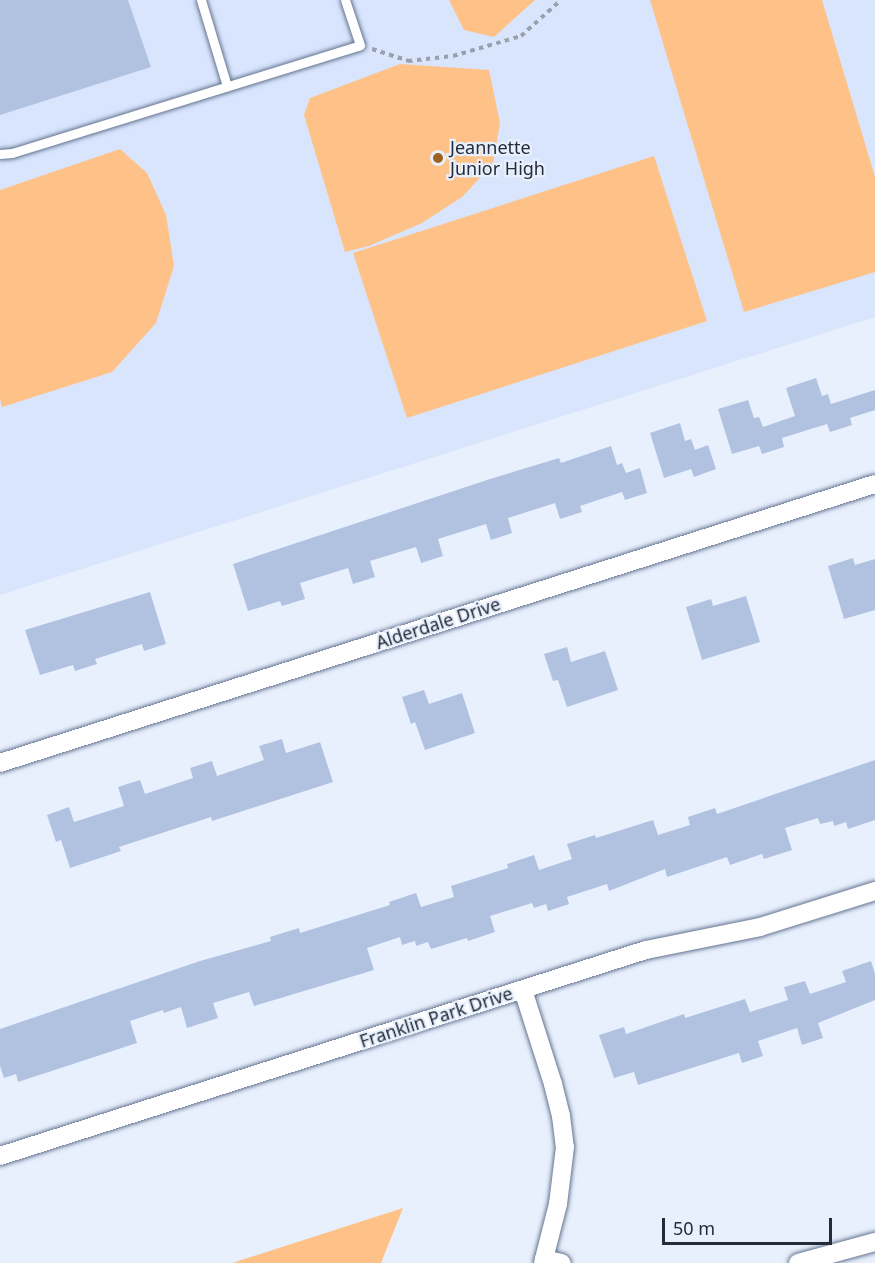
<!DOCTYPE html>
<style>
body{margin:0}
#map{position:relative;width:875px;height:1263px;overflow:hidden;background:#e8f0fd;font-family:"Noto Sans",sans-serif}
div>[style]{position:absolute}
.built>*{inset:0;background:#d9e5fd}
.green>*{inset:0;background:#fec288}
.building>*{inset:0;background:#b1c2e1}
.path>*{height:4px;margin-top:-2px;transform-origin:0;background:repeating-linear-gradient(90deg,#99a1ad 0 4.5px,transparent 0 9px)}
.roads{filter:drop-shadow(0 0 2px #647490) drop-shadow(0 0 2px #647490)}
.lane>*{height:9px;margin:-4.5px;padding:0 4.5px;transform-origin:4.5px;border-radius:4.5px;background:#fff}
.street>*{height:18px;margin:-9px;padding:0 9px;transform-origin:9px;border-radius:9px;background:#fff}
.dots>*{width:16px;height:16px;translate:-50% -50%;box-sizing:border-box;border:3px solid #e8f0fd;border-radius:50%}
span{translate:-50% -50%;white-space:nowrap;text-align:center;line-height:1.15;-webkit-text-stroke:4.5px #e8f0fd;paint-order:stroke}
.poi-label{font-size:18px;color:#252c38}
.left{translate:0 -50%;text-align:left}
.street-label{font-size:18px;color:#252c38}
.scale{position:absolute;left:662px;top:1218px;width:170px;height:27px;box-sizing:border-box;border:3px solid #252c38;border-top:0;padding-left:8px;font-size:18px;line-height:21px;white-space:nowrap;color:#252c38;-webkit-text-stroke:4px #e8f0fd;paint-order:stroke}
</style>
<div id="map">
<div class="built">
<i style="clip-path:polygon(0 0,875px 0,875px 317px,0 595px)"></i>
</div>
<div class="green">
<i style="clip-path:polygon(449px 0,535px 0,494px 37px,464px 30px)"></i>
<i style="clip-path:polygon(650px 0,822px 0,875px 177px,875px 272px,744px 312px)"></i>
<i style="clip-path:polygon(400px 64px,489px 70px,500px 123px,493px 164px,462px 197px,422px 223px,369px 246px,345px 252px,304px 115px,310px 98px)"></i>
<i style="clip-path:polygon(120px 149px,147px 173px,166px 215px,174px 266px,156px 323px,112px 372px,2px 407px,0 399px,0 190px)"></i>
<i style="clip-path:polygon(654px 156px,707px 321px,407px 418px,353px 253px)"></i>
<i style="clip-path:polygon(403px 1208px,381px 1263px,232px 1263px)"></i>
</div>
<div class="building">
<i style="clip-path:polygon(0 0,128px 0,151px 67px,0 115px)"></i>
<i style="clip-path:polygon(816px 378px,822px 396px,828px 394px,831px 404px,875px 390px,875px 410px,850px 418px,852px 425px,830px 432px,827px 424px,782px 438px,784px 447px,762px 454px,759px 446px,732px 454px,718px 409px,748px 400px,754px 418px,759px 417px,763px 427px,795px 416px,786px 388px)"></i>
<i style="clip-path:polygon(680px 423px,685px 441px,691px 439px,695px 450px,708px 445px,716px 469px,694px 477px,691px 469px,664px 478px,650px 433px)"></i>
<i style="clip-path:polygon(611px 446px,617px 465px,622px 463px,626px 473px,640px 468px,647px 493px,625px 500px,622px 492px,580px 506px,582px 512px,560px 519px,555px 503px,508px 518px,512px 533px,491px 540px,486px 524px,438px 539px,443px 556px,421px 563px,416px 547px,370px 561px,375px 577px,353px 584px,348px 568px,300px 583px,305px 599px,282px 606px,280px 601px,248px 611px,233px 564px,490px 479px,559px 458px,561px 463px)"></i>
<i style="clip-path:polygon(853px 558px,855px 565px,875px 559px,875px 610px,844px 619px,828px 566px)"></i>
<i style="clip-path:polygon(150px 592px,166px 644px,144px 651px,142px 644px,95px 659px,97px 664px,75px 671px,73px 665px,40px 675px,25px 630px)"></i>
<i style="clip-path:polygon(746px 596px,760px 642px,702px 660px,686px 607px,711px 599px,713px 606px)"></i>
<i style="clip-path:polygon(567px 647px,571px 662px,605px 651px,618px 690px,567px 707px,558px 680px,553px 681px,544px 654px)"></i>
<i style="clip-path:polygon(424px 690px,429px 704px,462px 693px,475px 733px,425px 750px,415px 722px,411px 724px,402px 697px)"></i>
<i style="clip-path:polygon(282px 739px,286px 753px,320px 742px,333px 782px,212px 821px,211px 817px,119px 847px,121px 851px,70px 868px,61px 840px,56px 842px,47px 815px,69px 807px,74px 822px,124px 806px,118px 787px,140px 780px,145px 794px,193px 778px,190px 768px,212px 761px,217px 776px,264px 760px,259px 746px)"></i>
<i style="clip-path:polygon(875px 760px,875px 820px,848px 829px,846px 822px,834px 826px,833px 821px,820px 824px,818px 818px,785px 828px,792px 850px,764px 859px,762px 854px,730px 865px,727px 857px,667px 877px,665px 869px,609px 891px,607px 884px,567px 897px,569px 904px,548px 911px,546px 904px,534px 908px,532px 903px,490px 916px,495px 932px,468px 941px,467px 938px,431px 949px,428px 942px,416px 946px,415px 941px,402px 945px,400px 937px,367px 948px,374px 970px,254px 1006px,249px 992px,213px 1003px,218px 1018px,187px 1028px,181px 1007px,164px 1013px,163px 1010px,130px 1021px,137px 1043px,18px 1082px,16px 1074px,4px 1078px,0 1066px,0 1029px,200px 961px,271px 941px,270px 937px,299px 928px,300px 933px,390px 905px,389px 902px,416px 893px,421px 907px,454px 897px,451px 886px,508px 868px,507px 864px,534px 855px,539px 870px,572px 859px,567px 844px,595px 835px,596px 838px,653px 820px,658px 835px,690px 825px,688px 817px,715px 808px,717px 814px)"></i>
<i style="clip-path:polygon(871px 961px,875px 974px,875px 1000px,818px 1023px,823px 1038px,802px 1045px,797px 1028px,758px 1041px,763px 1056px,742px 1063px,739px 1053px,638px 1085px,634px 1072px,614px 1078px,599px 1035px,624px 1027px,626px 1034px,684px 1014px,685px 1018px,745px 999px,750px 1012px,788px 1000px,784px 987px,805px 981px,810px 994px,846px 982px,842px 971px)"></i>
</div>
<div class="path">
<i style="left:372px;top:49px;width:38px;rotate:18deg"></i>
<i style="left:408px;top:61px;width:45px;rotate:-6.3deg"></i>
<i style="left:453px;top:56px;width:71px;rotate:-16.4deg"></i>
<i style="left:521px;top:36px;width:54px;rotate:-42deg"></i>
</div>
<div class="roads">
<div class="lane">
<i style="left:201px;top:0;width:90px;rotate:73.2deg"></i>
<i style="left:0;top:154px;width:12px;rotate:-5deg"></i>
<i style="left:12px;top:153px;width:364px;rotate:-17.2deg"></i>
<i style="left:360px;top:45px;width:47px;rotate:-108.4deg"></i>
</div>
<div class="street">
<i style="left:0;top:763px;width:918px;rotate:-17.69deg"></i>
<i style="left:523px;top:990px;width:99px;rotate:72.3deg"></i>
<i style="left:553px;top:1084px;width:33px;rotate:76deg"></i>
<i style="left:561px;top:1116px;width:31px;rotate:83deg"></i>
<i style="left:565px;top:1147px;width:57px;rotate:97deg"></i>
<i style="left:558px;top:1204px;width:61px;rotate:104.3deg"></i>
<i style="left:0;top:1156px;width:678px;rotate:-17.69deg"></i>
<i style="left:646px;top:950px;width:116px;rotate:-11.4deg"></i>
<i style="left:760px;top:927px;width:121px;rotate:-17.4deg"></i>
<i style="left:544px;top:1259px;width:18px;rotate:13deg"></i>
<i style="left:798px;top:1263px;width:80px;rotate:-15.3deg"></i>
</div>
</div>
<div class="dots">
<i style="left:438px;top:158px;background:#9d6322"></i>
</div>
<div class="poi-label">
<span class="left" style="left:450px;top:158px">Jeannette<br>Junior High</span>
</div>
<div class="street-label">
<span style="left:438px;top:623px;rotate:-18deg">Alderdale Drive</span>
<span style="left:436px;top:1017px;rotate:-18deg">Franklin Park Drive</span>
</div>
<div class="scale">50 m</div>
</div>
